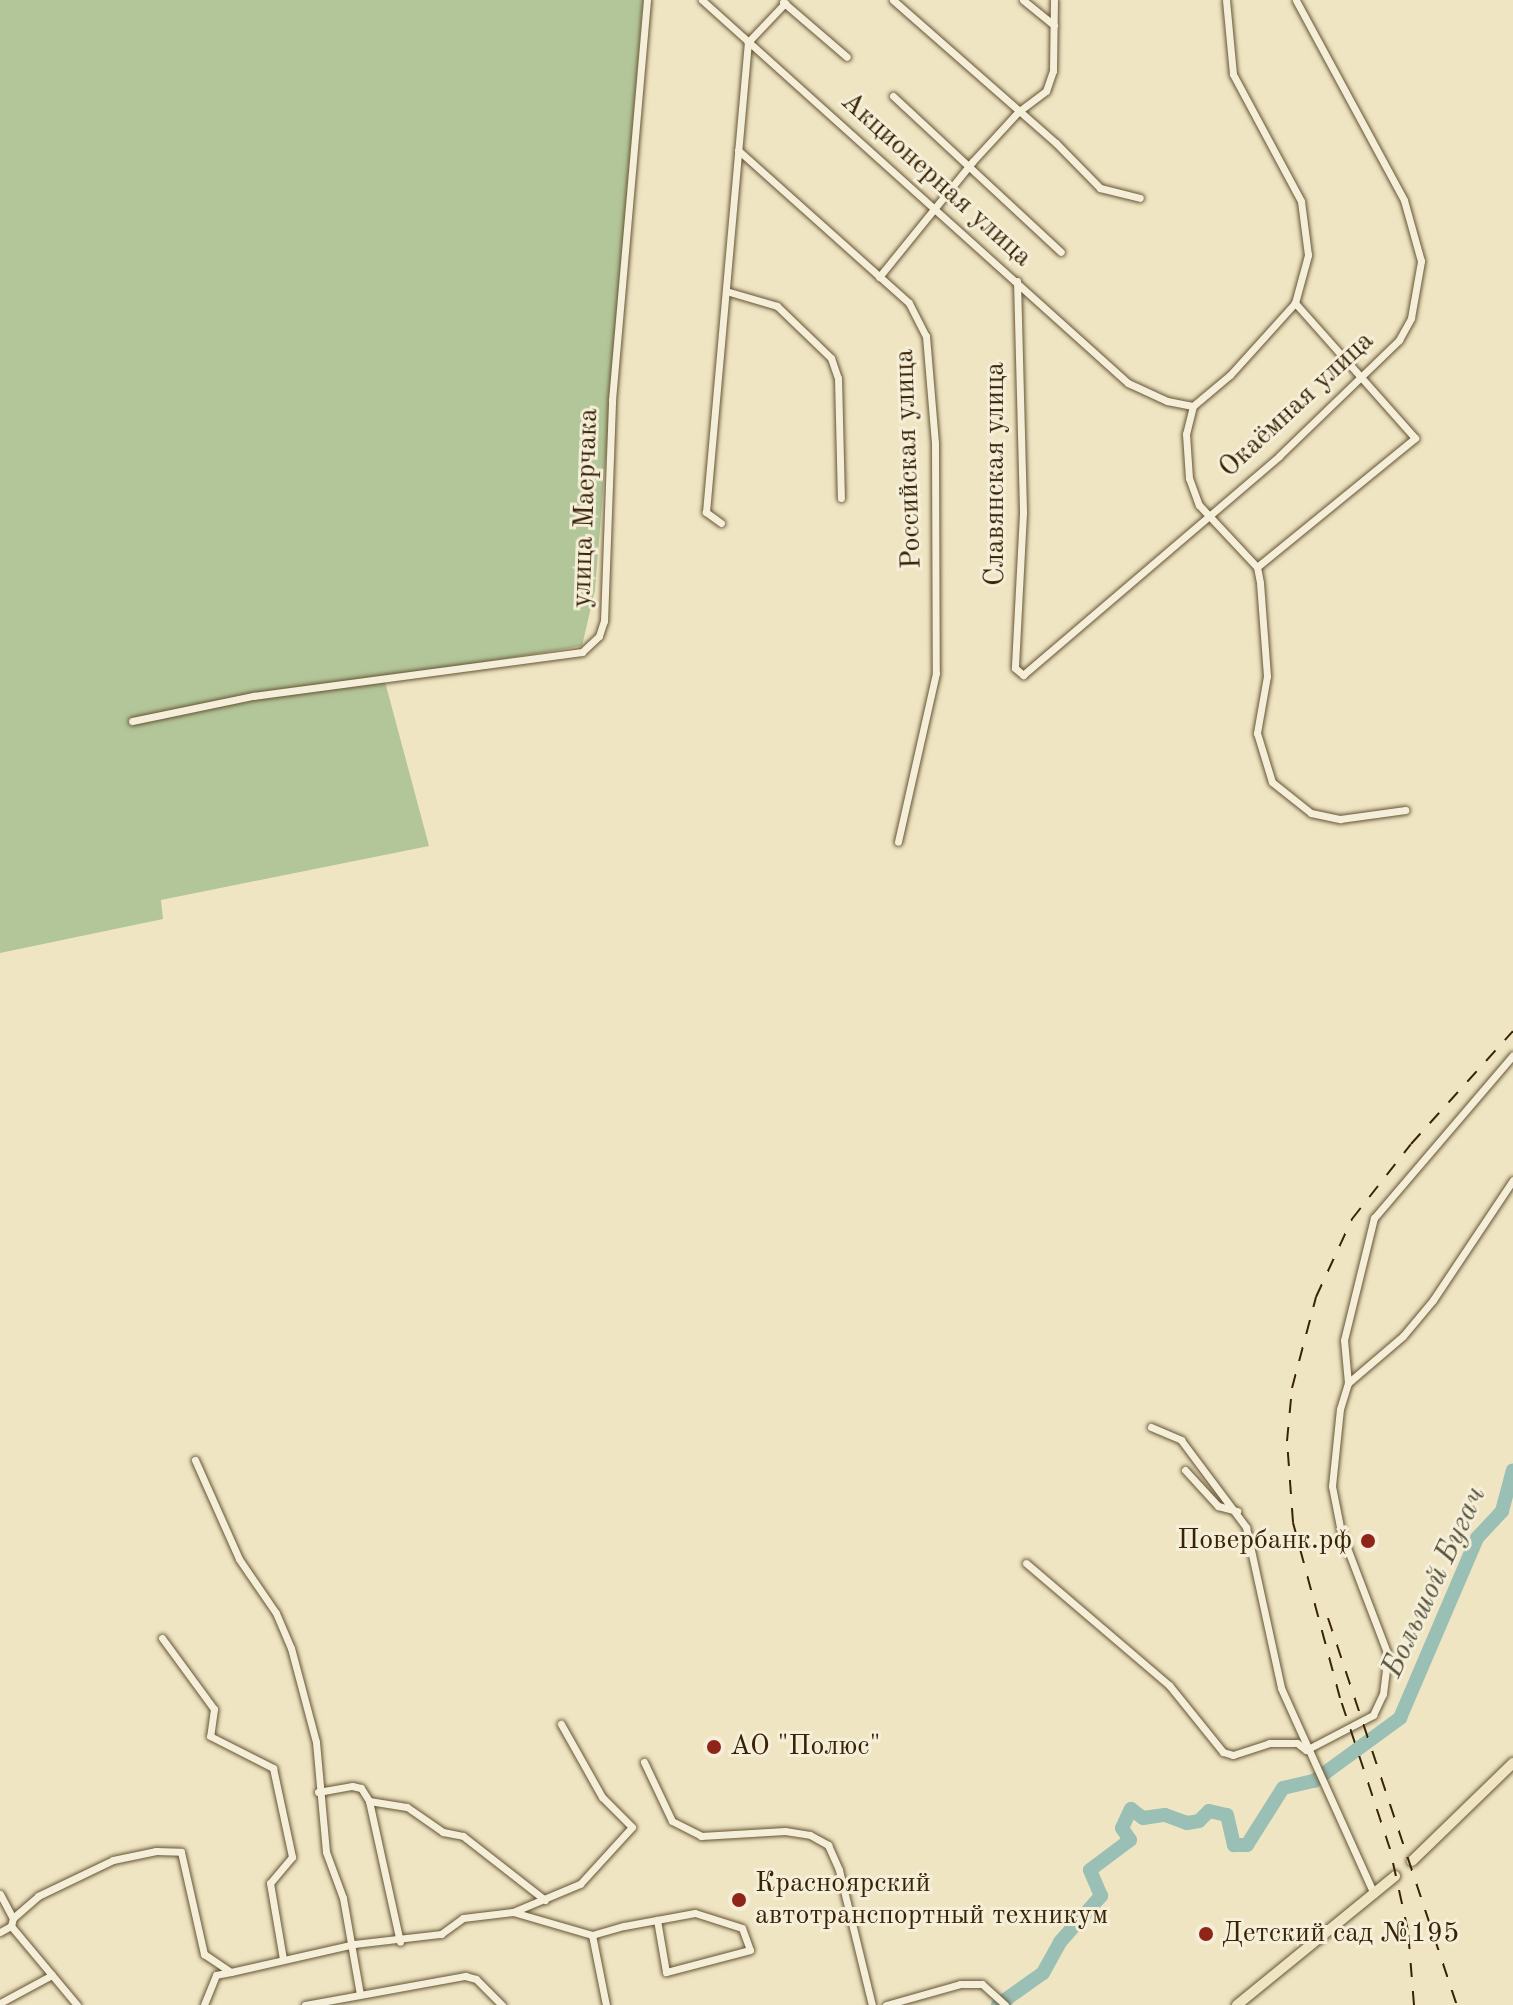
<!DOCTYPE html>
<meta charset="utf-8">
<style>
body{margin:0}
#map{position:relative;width:1513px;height:2005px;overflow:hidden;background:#efe5c3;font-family:"Old Standard TT",serif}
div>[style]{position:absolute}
.green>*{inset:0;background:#b3c699}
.river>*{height:14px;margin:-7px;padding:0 7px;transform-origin:7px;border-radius:7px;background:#9abfb5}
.roads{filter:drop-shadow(0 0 2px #665435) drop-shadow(0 0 2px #665435)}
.minor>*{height:7px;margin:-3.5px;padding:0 3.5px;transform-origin:3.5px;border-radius:3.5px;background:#f5eed8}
.primary>*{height:10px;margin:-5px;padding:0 5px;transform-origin:5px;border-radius:5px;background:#efe5c3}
.rail>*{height:2px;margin-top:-1px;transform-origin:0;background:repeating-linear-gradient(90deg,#382306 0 14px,transparent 0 28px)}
.dots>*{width:22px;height:22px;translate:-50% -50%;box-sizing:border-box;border:4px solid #f5eed8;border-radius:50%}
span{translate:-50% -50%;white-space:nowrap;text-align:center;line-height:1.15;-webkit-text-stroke:6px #f5eed8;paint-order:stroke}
.street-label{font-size:28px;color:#382306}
.poi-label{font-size:28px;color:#382306}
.right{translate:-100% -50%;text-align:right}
.left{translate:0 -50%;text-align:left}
.water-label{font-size:30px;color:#55523b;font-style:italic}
</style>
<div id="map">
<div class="green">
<i style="clip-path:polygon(0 0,643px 0,595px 590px,582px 646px,384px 678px,429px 846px,161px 900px,163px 919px,0 953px)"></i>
</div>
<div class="river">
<i style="left:998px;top:2005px;width:55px;rotate:-35.4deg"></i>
<i style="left:1043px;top:1973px;width:35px;rotate:-61deg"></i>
<i style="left:1060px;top:1942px;width:62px;rotate:-48.3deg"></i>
<i style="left:1101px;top:1896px;width:28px;rotate:-113deg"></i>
<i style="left:1090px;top:1870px;width:50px;rotate:-36.9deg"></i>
<i style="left:1130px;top:1840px;width:14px;rotate:-124deg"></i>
<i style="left:1122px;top:1828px;width:21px;rotate:-65deg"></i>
<i style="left:1131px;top:1809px;width:15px;rotate:37deg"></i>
<i style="left:1143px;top:1818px;width:22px;rotate:-8deg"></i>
<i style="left:1165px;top:1815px;width:23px;rotate:20deg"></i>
<i style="left:1187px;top:1823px;width:12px;rotate:-9deg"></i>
<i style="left:1199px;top:1821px;width:14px;rotate:-45deg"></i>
<i style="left:1209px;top:1811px;width:18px;rotate:13deg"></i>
<i style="left:1227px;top:1815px;width:31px;rotate:77deg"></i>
<i style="left:1234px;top:1845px;width:13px"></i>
<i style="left:1247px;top:1845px;width:67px;rotate:-57.7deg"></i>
<i style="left:1283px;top:1788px;width:32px;rotate:-13deg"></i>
<i style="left:1314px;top:1781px;width:107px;rotate:-36.2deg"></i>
<i style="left:1400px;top:1718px;width:196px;rotate:-66.8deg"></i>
<i style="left:1477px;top:1538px;width:37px;rotate:-47deg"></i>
<i style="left:1502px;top:1511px;width:42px;rotate:-75deg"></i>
</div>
<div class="roads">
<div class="minor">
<i style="left:702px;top:0;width:573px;rotate:41.96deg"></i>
<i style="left:1128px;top:383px;width:43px;rotate:24.8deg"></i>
<i style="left:1167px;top:401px;width:26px;rotate:11deg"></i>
<i style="left:893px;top:0;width:217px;rotate:41.3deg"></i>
<i style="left:1056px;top:143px;width:63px;rotate:45.6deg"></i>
<i style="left:1100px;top:188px;width:41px;rotate:14deg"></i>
<i style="left:1023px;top:0;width:40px;rotate:39deg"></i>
<i style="left:783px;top:2px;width:84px;rotate:40.7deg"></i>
<i style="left:893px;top:96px;width:229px;rotate:42.9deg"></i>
<i style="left:738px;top:150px;width:229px;rotate:41.8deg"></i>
<i style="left:909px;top:303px;width:37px;rotate:63deg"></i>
<i style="left:926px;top:336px;width:107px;rotate:85.2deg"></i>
<i style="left:935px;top:443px;width:230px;rotate:89.8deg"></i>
<i style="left:936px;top:673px;width:173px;rotate:102.7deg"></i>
<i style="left:879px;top:277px;width:149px;rotate:-51deg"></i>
<i style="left:973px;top:161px;width:67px;rotate:-47.4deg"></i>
<i style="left:1018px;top:112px;width:35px;rotate:-37deg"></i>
<i style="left:1046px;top:91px;width:21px;rotate:-71deg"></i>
<i style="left:1053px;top:71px;width:71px;rotate:-89.2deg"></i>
<i style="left:1017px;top:281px;width:232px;rotate:88.5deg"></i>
<i style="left:1023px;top:513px;width:155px;rotate:93deg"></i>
<i style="left:1015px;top:668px;width:11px;rotate:41deg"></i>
<i style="left:1023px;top:675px;width:337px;rotate:-40.5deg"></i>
<i style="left:1279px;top:456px;width:167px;rotate:-44deg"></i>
<i style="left:1399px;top:340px;width:25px;rotate:-61deg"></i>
<i style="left:1411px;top:318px;width:58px;rotate:-80deg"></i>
<i style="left:1421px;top:261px;width:63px;rotate:-105.6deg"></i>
<i style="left:1404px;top:200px;width:227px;rotate:-118.4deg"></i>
<i style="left:726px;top:291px;width:53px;rotate:16.4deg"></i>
<i style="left:777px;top:306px;width:75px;rotate:43.9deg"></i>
<i style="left:831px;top:358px;width:21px;rotate:71deg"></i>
<i style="left:838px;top:378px;width:120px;rotate:88.6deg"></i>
<i style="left:1193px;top:406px;width:29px;rotate:104deg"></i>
<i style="left:1186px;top:434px;width:44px;rotate:86.1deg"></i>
<i style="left:1189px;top:478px;width:29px;rotate:70deg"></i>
<i style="left:1199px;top:505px;width:85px;rotate:46.9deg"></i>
<i style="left:1257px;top:567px;width:16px;rotate:79deg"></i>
<i style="left:1260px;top:583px;width:93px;rotate:85.7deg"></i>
<i style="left:1267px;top:676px;width:58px;rotate:100deg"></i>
<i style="left:1257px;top:733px;width:51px;rotate:73deg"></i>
<i style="left:1272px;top:782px;width:50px;rotate:38.5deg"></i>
<i style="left:1311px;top:813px;width:30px;rotate:12deg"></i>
<i style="left:1340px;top:819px;width:66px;rotate:-7.9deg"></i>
<i style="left:1193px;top:406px;width:48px;rotate:-40deg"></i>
<i style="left:1230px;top:375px;width:97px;rotate:-47.9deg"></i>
<i style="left:1295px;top:303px;width:50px;rotate:-74.8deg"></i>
<i style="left:1308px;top:255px;width:54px;rotate:-97.4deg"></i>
<i style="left:1301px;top:201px;width:144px;rotate:-118.2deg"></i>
<i style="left:1233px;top:74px;width:74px;rotate:-95.4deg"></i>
<i style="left:721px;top:523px;width:19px;rotate:-144deg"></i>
<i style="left:706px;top:512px;width:472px;rotate:-84.9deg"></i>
<i style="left:748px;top:42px;width:54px;rotate:-46.5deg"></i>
<i style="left:1257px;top:567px;width:204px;rotate:-39.2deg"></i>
<i style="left:1415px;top:438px;width:181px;rotate:-131.6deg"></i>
<i style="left:132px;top:721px;width:124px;rotate:-11.7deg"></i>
<i style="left:253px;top:696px;width:332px;rotate:-7.6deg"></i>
<i style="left:582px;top:652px;width:23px;rotate:-43deg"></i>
<i style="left:599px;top:636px;width:16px;rotate:-72deg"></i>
<i style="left:604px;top:621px;width:221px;rotate:-87.9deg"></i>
<i style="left:612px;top:400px;width:402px;rotate:-85deg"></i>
<i style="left:1348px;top:1383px;width:43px;rotate:-95.3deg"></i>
<i style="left:1344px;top:1340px;width:126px;rotate:-76.2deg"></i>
<i style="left:1374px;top:1218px;width:214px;rotate:-49.5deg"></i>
<i style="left:1151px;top:1427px;width:33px;rotate:23deg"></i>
<i style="left:1181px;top:1440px;width:109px;rotate:53.2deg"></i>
<i style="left:1246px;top:1527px;width:165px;rotate:77.7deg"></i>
<i style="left:1281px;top:1688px;width:226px;rotate:65.7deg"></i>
<i style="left:195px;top:1460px;width:108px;rotate:66deg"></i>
<i style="left:239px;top:1559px;width:65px;rotate:55.6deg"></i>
<i style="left:276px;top:1613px;width:38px;rotate:67deg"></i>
<i style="left:291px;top:1648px;width:97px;rotate:75.1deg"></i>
<i style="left:316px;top:1742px;width:110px;rotate:84.8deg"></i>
<i style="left:326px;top:1852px;width:49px;rotate:69.7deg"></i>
<i style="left:343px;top:1898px;width:97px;rotate:80deg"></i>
<i style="left:1185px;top:1470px;width:49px;rotate:47.5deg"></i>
<i style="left:1218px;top:1506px;width:20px;rotate:15deg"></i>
<i style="left:1026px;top:1563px;width:188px;rotate:40.5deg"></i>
<i style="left:1169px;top:1685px;width:86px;rotate:51.1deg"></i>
<i style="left:1223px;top:1752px;width:10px;rotate:17deg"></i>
<i style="left:1233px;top:1755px;width:38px;rotate:-18deg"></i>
<i style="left:1269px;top:1743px;width:28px"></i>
<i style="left:1297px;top:1743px;width:11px;rotate:38deg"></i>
<i style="left:1306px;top:1750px;width:76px;rotate:-27.6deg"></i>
<i style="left:1373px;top:1715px;width:23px;rotate:-65deg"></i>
<i style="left:1383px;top:1694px;width:39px;rotate:-83deg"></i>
<i style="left:1388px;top:1655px;width:132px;rotate:-110.9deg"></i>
<i style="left:1341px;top:1532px;width:47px;rotate:-101.1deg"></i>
<i style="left:1332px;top:1486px;width:77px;rotate:-84.1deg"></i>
<i style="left:1340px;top:1409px;width:27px;rotate:-73deg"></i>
<i style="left:1348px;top:1383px;width:72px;rotate:-40.5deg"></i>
<i style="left:1403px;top:1336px;width:47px;rotate:-50.2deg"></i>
<i style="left:1433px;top:1300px;width:144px;rotate:-56.3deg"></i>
<i style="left:162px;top:1638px;width:88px;rotate:53.8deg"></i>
<i style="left:214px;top:1709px;width:27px;rotate:98deg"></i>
<i style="left:210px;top:1736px;width:71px;rotate:26.9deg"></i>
<i style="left:273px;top:1768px;width:91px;rotate:77.9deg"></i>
<i style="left:292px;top:1857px;width:34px;rotate:130deg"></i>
<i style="left:270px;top:1883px;width:77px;rotate:80.3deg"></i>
<i style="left:644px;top:1762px;width:65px;rotate:64.6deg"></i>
<i style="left:672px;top:1821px;width:33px;rotate:27deg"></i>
<i style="left:701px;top:1836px;width:84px;rotate:-3.4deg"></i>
<i style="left:785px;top:1831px;width:25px;rotate:9deg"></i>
<i style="left:810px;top:1835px;width:21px;rotate:29deg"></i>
<i style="left:828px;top:1845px;width:27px;rotate:66deg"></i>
<i style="left:839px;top:1870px;width:139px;rotate:76.3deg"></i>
<i style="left:318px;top:1792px;width:35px;rotate:-10deg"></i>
<i style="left:352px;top:1786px;width:9px;rotate:13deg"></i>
<i style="left:361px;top:1788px;width:15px;rotate:58deg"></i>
<i style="left:369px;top:1801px;width:38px;rotate:9deg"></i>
<i style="left:407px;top:1807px;width:44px;rotate:34.8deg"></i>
<i style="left:443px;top:1832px;width:20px;rotate:11deg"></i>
<i style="left:463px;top:1836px;width:104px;rotate:38deg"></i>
<i style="left:369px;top:1801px;width:144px;rotate:77.6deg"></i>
<i style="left:0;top:1894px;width:27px;rotate:62deg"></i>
<i style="left:13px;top:1918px;width:8px;rotate:104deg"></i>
<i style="left:11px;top:1926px;width:103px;rotate:50.1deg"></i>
<i style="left:513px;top:1912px;width:73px;rotate:-22.7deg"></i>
<i style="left:580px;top:1884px;width:77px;rotate:-47.6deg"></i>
<i style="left:632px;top:1827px;width:42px;rotate:-135deg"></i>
<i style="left:602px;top:1797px;width:84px;rotate:-119.3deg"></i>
<i style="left:13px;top:1918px;width:33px;rotate:-41deg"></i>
<i style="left:38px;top:1896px;width:83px;rotate:-25.6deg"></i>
<i style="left:113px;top:1860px;width:44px;rotate:-11.8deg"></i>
<i style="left:156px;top:1851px;width:25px;rotate:2deg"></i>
<i style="left:181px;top:1852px;width:105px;rotate:77.3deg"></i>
<i style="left:204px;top:1954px;width:32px;rotate:34deg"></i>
<i style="left:231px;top:1972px;width:15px;rotate:169deg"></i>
<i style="left:216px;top:1975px;width:32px;rotate:112deg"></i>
<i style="left:0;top:1932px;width:13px;rotate:-29deg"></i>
<i style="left:592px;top:1935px;width:33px;rotate:-16deg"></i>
<i style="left:624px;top:1926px;width:72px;rotate:-10.4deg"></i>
<i style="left:695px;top:1913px;width:49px;rotate:17.7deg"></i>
<i style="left:742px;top:1928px;width:23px;rotate:70deg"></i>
<i style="left:750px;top:1950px;width:87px;rotate:165.3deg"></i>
<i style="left:666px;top:1972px;width:53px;rotate:-99.8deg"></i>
<i style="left:231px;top:1972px;width:126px;rotate:-12.8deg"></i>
<i style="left:354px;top:1944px;width:88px;rotate:-6.6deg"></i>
<i style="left:441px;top:1934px;width:27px;rotate:-36deg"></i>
<i style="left:463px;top:1918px;width:50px;rotate:-6.8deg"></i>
<i style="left:513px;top:1912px;width:82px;rotate:16.2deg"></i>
<i style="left:592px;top:1935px;width:71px;rotate:78.7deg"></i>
<i style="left:0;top:2003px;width:59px;rotate:-28.3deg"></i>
<i style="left:305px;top:2005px;width:163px;rotate:-10.3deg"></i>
<i style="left:465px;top:1976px;width:11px;rotate:15deg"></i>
<i style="left:476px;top:1979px;width:37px;rotate:45deg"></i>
<i style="left:886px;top:2005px;width:77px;rotate:-15.8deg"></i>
<i style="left:960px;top:1984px;width:22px"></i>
<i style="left:982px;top:1984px;width:31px;rotate:42deg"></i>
</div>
<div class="primary">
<i style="left:1412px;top:1861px;width:141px;rotate:-44.1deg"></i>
<i style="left:1237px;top:2005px;width:204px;rotate:-39.2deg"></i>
</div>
</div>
<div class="rail">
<i style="left:1328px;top:1618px;width:408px;rotate:71.6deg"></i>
<i style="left:1414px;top:2005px;width:74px;rotate:-94.6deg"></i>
<i style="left:1408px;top:1931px;width:84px;rotate:-102.4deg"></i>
<i style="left:1390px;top:1849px;width:159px;rotate:-108.3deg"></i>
<i style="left:1340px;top:1698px;width:182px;rotate:-105deg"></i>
<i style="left:1293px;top:1522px;width:81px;rotate:-94.2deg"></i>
<i style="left:1287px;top:1441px;width:53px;rotate:-84.6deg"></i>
<i style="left:1292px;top:1388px;width:94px;rotate:-75.2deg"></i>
<i style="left:1316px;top:1297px;width:86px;rotate:-65.2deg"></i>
<i style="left:1352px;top:1219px;width:95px;rotate:-51.8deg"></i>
<i style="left:1411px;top:1144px;width:152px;rotate:-47.9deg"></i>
</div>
<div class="dots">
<i style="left:1368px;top:1541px;background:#8f2418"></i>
<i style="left:714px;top:1747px;background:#8f2418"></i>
<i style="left:739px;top:1900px;background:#8f2418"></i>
<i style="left:1206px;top:1934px;background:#8f2418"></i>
</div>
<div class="street-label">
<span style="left:936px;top:180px;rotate:42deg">Акционерная улица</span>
<span style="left:1297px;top:405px;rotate:-43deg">Окаёмная улица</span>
<span style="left:909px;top:459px;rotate:-92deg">Российская улица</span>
<span style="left:996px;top:474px;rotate:-90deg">Славянская улица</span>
<span style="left:586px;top:508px;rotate:-88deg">улица Маерчака</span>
</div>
<div class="poi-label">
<span class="right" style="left:1352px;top:1541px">Повербанк.рф</span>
<span class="left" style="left:730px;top:1747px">АО "Полюс"</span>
<span class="left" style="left:755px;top:1900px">Красноярский<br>автотранспортный техникум</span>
<span class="left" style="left:1222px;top:1934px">Детский сад №195</span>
</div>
<div class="water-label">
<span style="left:1435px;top:1582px;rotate:-65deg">Большой Бугач</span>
</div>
</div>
